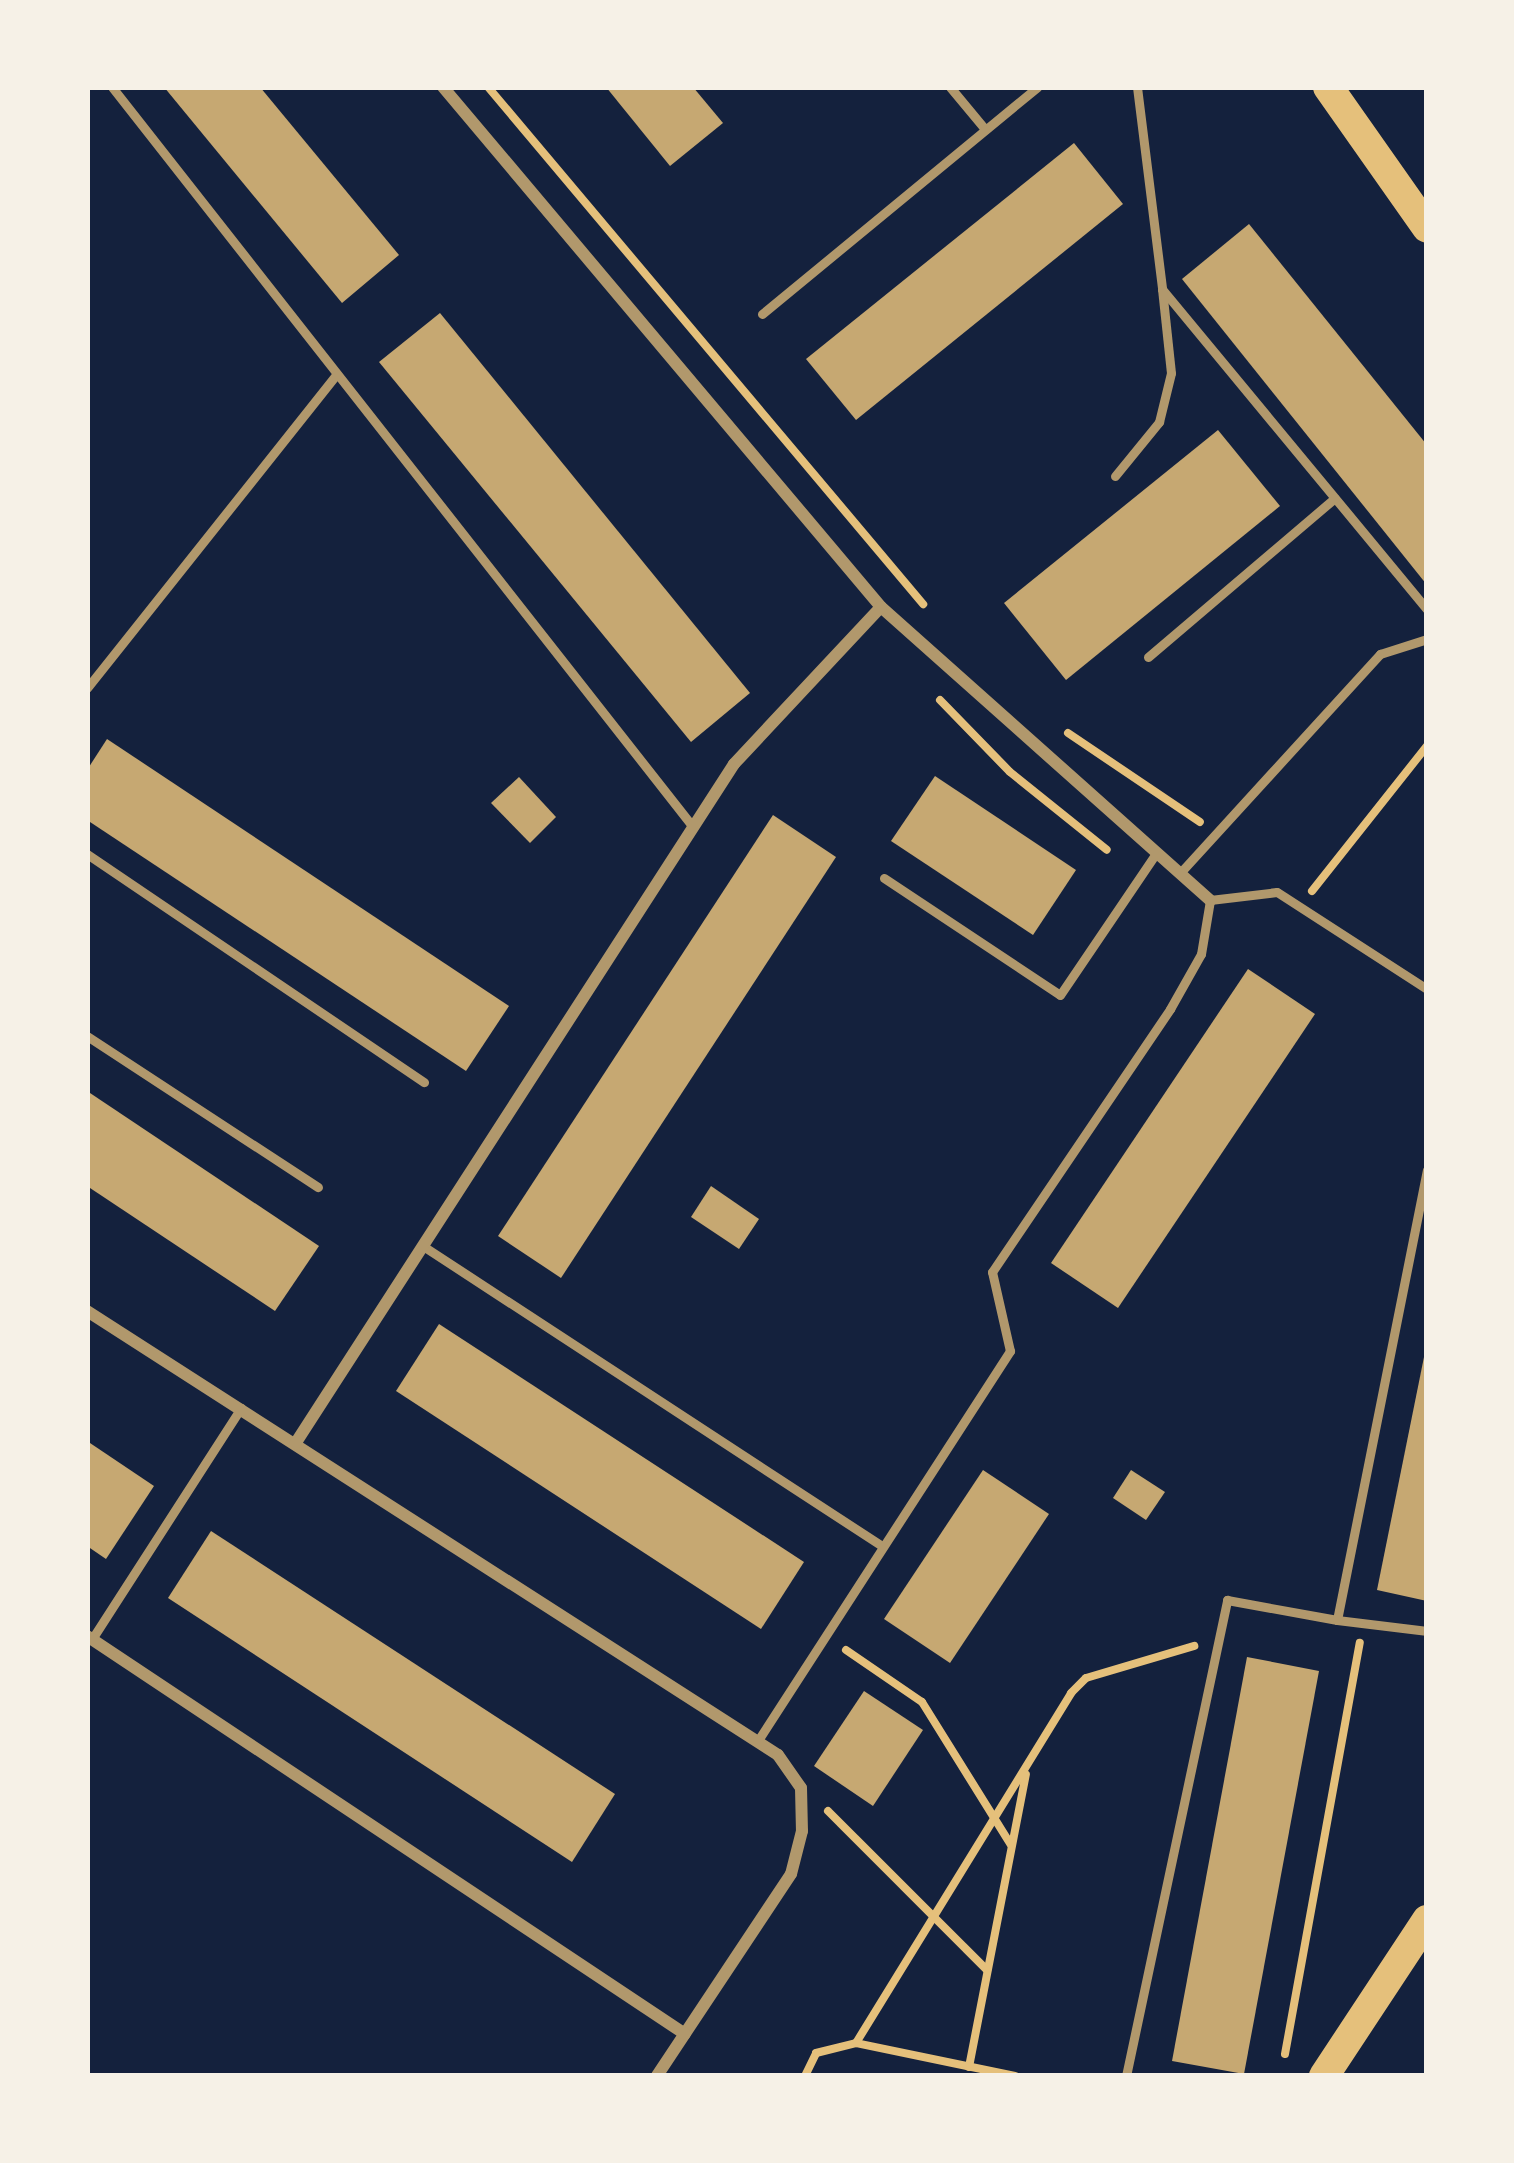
<!DOCTYPE html>
<style>
body{margin:0}
#map{position:relative;width:1514px;height:2163px;overflow:hidden;background:#14213d;font-family:"DejaVu Sans",sans-serif}
div>[style]{position:absolute}
.building>*{inset:0;background:#c6a872}
.path>*{height:8px;margin:-4px;padding:0 4px;transform-origin:4px;border-radius:4px;background:#e5c07b}
.service>*{height:9px;margin:-4.5px;padding:0 4.5px;transform-origin:4.5px;border-radius:4.5px;background:#b1986c}
.minor>*{height:12px;margin:-6px;padding:0 6px;transform-origin:6px;border-radius:6px;background:#b1986c}
.primary>*{height:30px;margin:-15px;padding:0 15px;transform-origin:15px;border-radius:15px;background:#e5c07b}
span{translate:-50% -50%;white-space:nowrap;text-align:center;line-height:1.15;-webkit-text-stroke:9px #f6f1e7;paint-order:stroke}
.frame{position:absolute;inset:0;border:90px solid #f6f1e7;pointer-events:none}
</style>
<div id="map">
<div class="building">
<i style="clip-path:polygon(164px 87px,260px 87px,399px 255px,342px 303px)"></i>
<i style="clip-path:polygon(606px 87px,693px 87px,723px 123px,670px 166px)"></i>
<i style="clip-path:polygon(1074px 143px,1123px 204px,856px 420px,806px 359px)"></i>
<i style="clip-path:polygon(1249px 224px,1427px 445px,1427px 585px,1182px 279px)"></i>
<i style="clip-path:polygon(440px 313px,750px 693px,691px 742px,379px 362px)"></i>
<i style="clip-path:polygon(1218px 430px,1280px 506px,1066px 680px,1004px 603px)"></i>
<i style="clip-path:polygon(107px 739px,509px 1006px,466px 1071px,87px 820px,87px 770px)"></i>
<i style="clip-path:polygon(935px 776px,1076px 870px,1033px 935px,891px 841px)"></i>
<i style="clip-path:polygon(519px 777px,556px 817px,530px 843px,491px 803px)"></i>
<i style="clip-path:polygon(773px 815px,836px 857px,561px 1278px,498px 1236px)"></i>
<i style="clip-path:polygon(1248px 969px,1315px 1014px,1118px 1308px,1051px 1263px)"></i>
<i style="clip-path:polygon(87px 1091px,319px 1246px,275px 1311px,87px 1186px)"></i>
<i style="clip-path:polygon(711px 1186px,759px 1219px,739px 1249px,691px 1217px)"></i>
<i style="clip-path:polygon(439px 1324px,804px 1562px,761px 1629px,396px 1391px)"></i>
<i style="clip-path:polygon(1425px 1352px,1427px 1352px,1427px 1601px,1377px 1590px)"></i>
<i style="clip-path:polygon(87px 1441px,154px 1486px,106px 1559px,87px 1546px)"></i>
<i style="clip-path:polygon(983px 1470px,1049px 1514px,950px 1663px,884px 1619px)"></i>
<i style="clip-path:polygon(1131px 1470px,1165px 1492px,1146px 1520px,1113px 1498px)"></i>
<i style="clip-path:polygon(211px 1531px,615px 1794px,572px 1862px,168px 1598px)"></i>
<i style="clip-path:polygon(1247px 1657px,1319px 1671px,1244px 2074px,1172px 2061px)"></i>
<i style="clip-path:polygon(864px 1691px,923px 1730px,873px 1806px,814px 1766px)"></i>
</div>
<div class="path">
<i style="left:488px;top:87px;width:676px;rotate:49.92deg"></i>
<i style="left:940px;top:700px;width:100px;rotate:45.8deg"></i>
<i style="left:1010px;top:772px;width:124px;rotate:38.8deg"></i>
<i style="left:1068px;top:733px;width:159px;rotate:34deg"></i>
<i style="left:1312px;top:891px;width:185px;rotate:-51.6deg"></i>
<i style="left:846px;top:1650px;width:92px;rotate:34.4deg"></i>
<i style="left:922px;top:1702px;width:168px;rotate:58.1deg"></i>
<i style="left:828px;top:1811px;width:225px;rotate:45deg"></i>
<i style="left:1285px;top:2054px;width:418px;rotate:-79.7deg"></i>
<i style="left:969px;top:2067px;width:298px;rotate:-79deg"></i>
<i style="left:805px;top:2076px;width:25px;rotate:-64deg"></i>
<i style="left:816px;top:2053px;width:41px;rotate:-14deg"></i>
<i style="left:1015px;top:2076px;width:162px;rotate:-168.3deg"></i>
<i style="left:856px;top:2043px;width:411px;rotate:-58.4deg"></i>
<i style="left:1071px;top:1693px;width:21px;rotate:-45deg"></i>
<i style="left:1086px;top:1678px;width:113px;rotate:-16.5deg"></i>
</div>
<div class="service">
<i style="left:112px;top:87px;width:941px;rotate:51.86deg"></i>
<i style="left:950px;top:87px;width:55px;rotate:50.2deg"></i>
<i style="left:1137px;top:87px;width:204px;rotate:82.9deg"></i>
<i style="left:1162px;top:289px;width:415px;rotate:50.4deg"></i>
<i style="left:762px;top:314px;width:357px;rotate:-39.5deg"></i>
<i style="left:1115px;top:476px;width:70px;rotate:-50.8deg"></i>
<i style="left:1159px;top:422px;width:50px;rotate:-76.2deg"></i>
<i style="left:1171px;top:373px;width:84px;rotate:-96.1deg"></i>
<i style="left:1148px;top:657px;width:245px;rotate:-40.4deg"></i>
<i style="left:87px;top:688px;width:401px;rotate:-51.5deg"></i>
<i style="left:87px;top:854px;width:407px;rotate:34.1deg"></i>
<i style="left:1180px;top:873px;width:297px;rotate:-47.6deg"></i>
<i style="left:1380px;top:654px;width:49px;rotate:-17.7deg"></i>
<i style="left:884px;top:878px;width:211px;rotate:33.6deg"></i>
<i style="left:1060px;top:995px;width:171px;rotate:-55.9deg"></i>
<i style="left:87px;top:1036px;width:276px;rotate:33.2deg"></i>
<i style="left:423px;top:1246px;width:548px;rotate:33.17deg"></i>
<i style="left:1337px;top:1620px;width:91px;rotate:7deg"></i>
<i style="left:92px;top:1639px;width:275px;rotate:-57.2deg"></i>
<i style="left:757px;top:1742px;width:466px;rotate:-57.1deg"></i>
<i style="left:1010px;top:1351px;width:81px;rotate:-102.8deg"></i>
<i style="left:992px;top:1272px;width:318px;rotate:-55.9deg"></i>
<i style="left:1170px;top:1009px;width:63px;rotate:-60.6deg"></i>
<i style="left:1201px;top:954px;width:55px;rotate:-80.5deg"></i>
<i style="left:1210px;top:900px;width:67px;rotate:-6.8deg"></i>
<i style="left:1277px;top:892px;width:179px;rotate:32.9deg"></i>
<i style="left:1126px;top:2076px;width:487px;rotate:-78deg"></i>
<i style="left:1227px;top:1600px;width:112px;rotate:10.3deg"></i>
<i style="left:1337px;top:1620px;width:459px;rotate:-78.7deg"></i>
</div>
<div class="minor">
<i style="left:443px;top:87px;width:680px;rotate:49.89deg"></i>
<i style="left:881px;top:607px;width:441px;rotate:41.7deg"></i>
<i style="left:87px;top:1311px;width:821px;rotate:32.72deg"></i>
<i style="left:778px;top:1755px;width:40px;rotate:55.1deg"></i>
<i style="left:801px;top:1788px;width:43px;rotate:88.7deg"></i>
<i style="left:802px;top:1831px;width:44px;rotate:104.3deg"></i>
<i style="left:791px;top:1874px;width:242px;rotate:123.6deg"></i>
<i style="left:295px;top:1444px;width:809px;rotate:-57.15deg"></i>
<i style="left:734px;top:764px;width:215px;rotate:-46.9deg"></i>
<i style="left:87px;top:1636px;width:718px;rotate:33.65deg"></i>
</div>
<div class="primary">
<i style="left:1328px;top:87px;width:172px;rotate:54.9deg"></i>
<i style="left:1324px;top:2076px;width:187px;rotate:-56.6deg"></i>
</div>
<div class="frame"></div>
</div>
